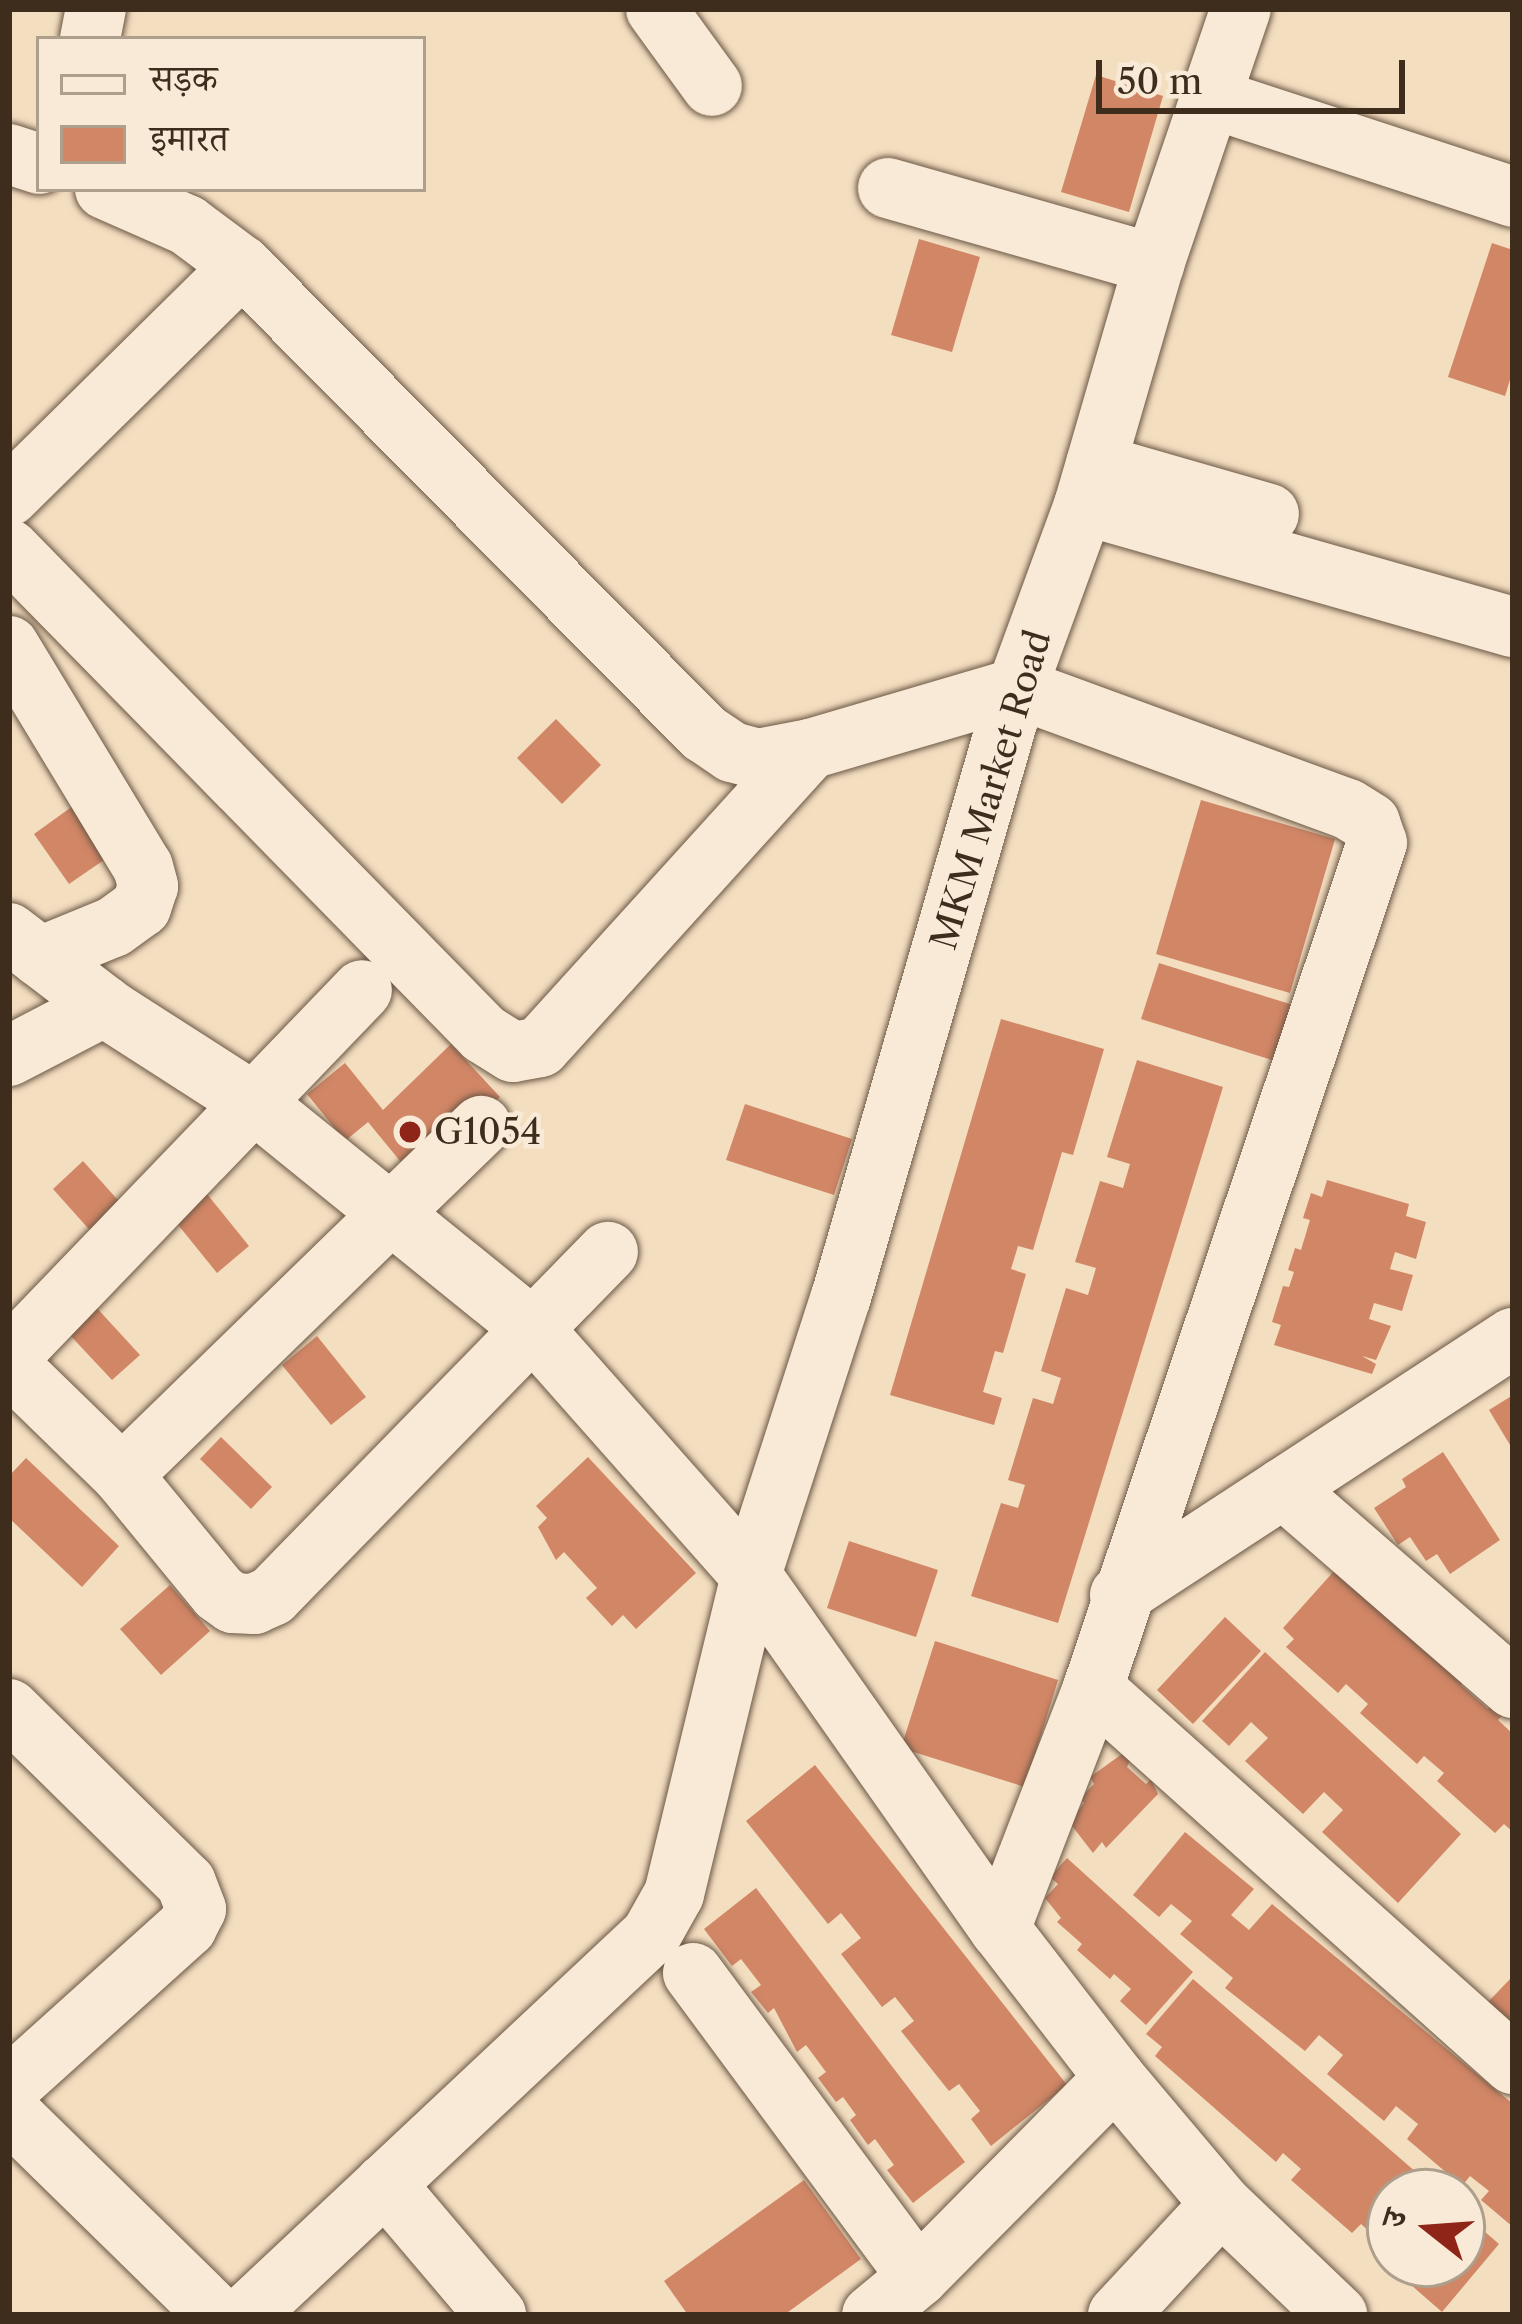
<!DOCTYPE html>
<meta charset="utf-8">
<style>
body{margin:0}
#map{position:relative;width:1522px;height:2324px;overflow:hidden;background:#f4dec0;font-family:"Libre Caslon Text","Noto Serif Devanagari",serif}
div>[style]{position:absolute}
.building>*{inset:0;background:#d18666}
.roads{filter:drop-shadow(0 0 3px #6c5846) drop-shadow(0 0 3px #6c5846)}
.minor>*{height:60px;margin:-30px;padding:0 30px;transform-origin:30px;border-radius:30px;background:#f8ead6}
.dots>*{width:33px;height:33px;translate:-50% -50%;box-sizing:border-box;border:6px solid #f8ead6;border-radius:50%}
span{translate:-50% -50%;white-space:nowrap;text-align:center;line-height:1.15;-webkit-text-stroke:9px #f8ead6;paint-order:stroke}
.street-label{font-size:36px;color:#3e2c1d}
.poi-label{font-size:36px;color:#3e2c1d}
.left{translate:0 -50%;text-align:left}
.frame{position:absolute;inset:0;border:12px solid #3e2c1d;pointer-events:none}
.legend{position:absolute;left:36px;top:36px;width:390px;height:156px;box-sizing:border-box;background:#f8ead6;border:3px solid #ae9e8c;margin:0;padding:15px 21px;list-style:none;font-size:36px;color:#3e2c1d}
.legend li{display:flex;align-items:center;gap:24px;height:60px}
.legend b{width:60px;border:3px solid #ae9e8c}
.north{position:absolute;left:1366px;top:2168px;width:120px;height:120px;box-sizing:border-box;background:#f8ead6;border:3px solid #ae9e8c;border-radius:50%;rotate:287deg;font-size:33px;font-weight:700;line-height:48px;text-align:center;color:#3e2c1d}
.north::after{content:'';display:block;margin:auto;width:42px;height:54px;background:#8f2418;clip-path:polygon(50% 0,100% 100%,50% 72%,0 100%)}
.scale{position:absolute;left:1096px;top:60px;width:309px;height:54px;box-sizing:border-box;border:6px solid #3e2c1d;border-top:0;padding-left:15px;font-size:36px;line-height:42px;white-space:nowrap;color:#3e2c1d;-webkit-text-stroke:9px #f8ead6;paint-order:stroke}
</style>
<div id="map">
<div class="building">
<i style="clip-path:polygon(1096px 75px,1163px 96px,1129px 212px,1061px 192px)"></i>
<i style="clip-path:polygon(919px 239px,980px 257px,952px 352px,891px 335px)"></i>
<i style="clip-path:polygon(1492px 243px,1513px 250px,1513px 370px,1505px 396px,1448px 377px)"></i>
<i style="clip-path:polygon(556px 719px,601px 765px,562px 804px,517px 758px)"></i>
<i style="clip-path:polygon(84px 798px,120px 849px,69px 884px,34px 834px)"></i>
<i style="clip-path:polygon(1201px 800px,1335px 839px,1290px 993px,1156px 954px)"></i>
<i style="clip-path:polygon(1159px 963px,1293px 1005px,1275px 1061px,1141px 1019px)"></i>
<i style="clip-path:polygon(1001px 1019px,1104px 1049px,1073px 1155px,1062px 1152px,1033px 1250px,1018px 1246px,1011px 1269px,1026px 1274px,1003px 1353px,995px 1351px,983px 1392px,1002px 1398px,994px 1425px,890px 1395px)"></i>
<i style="clip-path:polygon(451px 1044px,500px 1097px,414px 1178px,368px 1122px,345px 1141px,307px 1094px,345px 1063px,383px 1110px)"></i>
<i style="clip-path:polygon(1137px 1060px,1223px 1087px,1058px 1623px,971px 1596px,1001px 1503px,1018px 1508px,1025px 1485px,1008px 1480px,1033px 1398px,1053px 1404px,1061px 1378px,1041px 1371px,1066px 1288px,1088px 1295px,1096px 1268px,1075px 1262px,1100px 1181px,1123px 1188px,1130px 1164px,1107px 1157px)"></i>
<i style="clip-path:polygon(745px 1104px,852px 1139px,834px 1195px,726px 1160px)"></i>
<i style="clip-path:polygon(83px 1161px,125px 1208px,95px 1236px,53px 1189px)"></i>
<i style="clip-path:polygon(1327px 1180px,1409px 1204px,1406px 1216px,1426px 1222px,1416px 1259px,1395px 1252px,1390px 1269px,1413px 1275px,1402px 1311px,1374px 1303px,1369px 1319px,1391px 1326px,1376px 1360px,1362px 1356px,1376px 1364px,1372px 1374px,1274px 1345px,1281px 1325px,1272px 1322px,1283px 1286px,1289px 1287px,1294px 1272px,1288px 1270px,1295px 1248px,1301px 1250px,1310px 1220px,1303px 1218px,1311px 1193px,1322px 1197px)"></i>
<i style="clip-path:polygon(207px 1194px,249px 1246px,217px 1273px,175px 1221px)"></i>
<i style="clip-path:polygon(95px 1306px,140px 1355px,112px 1380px,67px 1332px)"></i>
<i style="clip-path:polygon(317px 1336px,366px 1397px,331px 1425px,282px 1365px)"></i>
<i style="clip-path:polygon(1513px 1395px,1513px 1450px,1489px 1410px)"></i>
<i style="clip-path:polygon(221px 1437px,272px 1487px,251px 1509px,200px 1459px)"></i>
<i style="clip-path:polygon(1443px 1452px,1500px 1540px,1450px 1574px,1437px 1554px,1426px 1561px,1410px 1537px,1398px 1545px,1374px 1508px,1406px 1487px,1402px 1479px)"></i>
<i style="clip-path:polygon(588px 1457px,696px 1573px,636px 1629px,623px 1615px,612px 1626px,586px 1598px,597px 1588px,564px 1552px,556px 1560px,538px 1527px,547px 1518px,536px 1506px)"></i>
<i style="clip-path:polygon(26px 1458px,119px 1546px,82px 1587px,9px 1518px,9px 1476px)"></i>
<i style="clip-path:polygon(849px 1541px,938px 1570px,916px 1637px,827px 1608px)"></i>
<i style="clip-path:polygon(1343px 1561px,1471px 1674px,1461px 1685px,1488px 1709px,1497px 1698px,1509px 1708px,1498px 1720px,1513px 1734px,1513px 1832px,1504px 1824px,1495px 1833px,1437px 1781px,1444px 1773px,1424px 1756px,1417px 1764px,1360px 1713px,1368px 1704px,1346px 1684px,1338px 1693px,1286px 1647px,1294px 1639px,1283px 1628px)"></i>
<i style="clip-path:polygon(170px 1585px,210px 1631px,161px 1675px,120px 1629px)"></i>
<i style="clip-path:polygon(1225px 1617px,1261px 1651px,1193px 1724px,1157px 1690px)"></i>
<i style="clip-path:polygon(935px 1641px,1058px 1680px,1025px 1787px,901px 1748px)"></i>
<i style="clip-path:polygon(1265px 1652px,1461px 1834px,1398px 1903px,1322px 1832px,1343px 1810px,1324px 1792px,1303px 1814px,1245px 1761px,1268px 1738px,1251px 1722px,1229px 1746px,1202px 1721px)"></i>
<i style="clip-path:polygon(1122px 1754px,1130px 1761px,1127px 1767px,1146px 1784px,1151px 1779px,1158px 1794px,1106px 1848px,1102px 1842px,1093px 1853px,1069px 1822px,1084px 1803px,1080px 1798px,1094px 1784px,1090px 1777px)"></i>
<i style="clip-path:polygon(815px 1765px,1067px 2085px,991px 2146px,971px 2119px,980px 2111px,959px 2084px,949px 2091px,901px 2031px,914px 2021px,895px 1997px,882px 2007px,841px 1954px,861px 1938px,841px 1913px,828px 1924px,746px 1821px)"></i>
<i style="clip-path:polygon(1185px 1832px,1254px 1889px,1231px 1915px,1249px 1930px,1272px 1904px,1513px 2104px,1513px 2227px,1481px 2200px,1489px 2191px,1470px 2176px,1462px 2186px,1407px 2139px,1418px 2124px,1396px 2106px,1384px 2121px,1327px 2074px,1343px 2055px,1319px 2035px,1305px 2051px,1225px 1988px,1233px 1978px,1180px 1934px,1192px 1921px,1171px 1904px,1159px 1917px,1133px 1895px)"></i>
<i style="clip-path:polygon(1067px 1858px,1193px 1972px,1146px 2025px,1120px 2001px,1131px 1989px,1114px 1974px,1110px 1979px,1077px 1950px,1082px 1944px,1057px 1922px,1061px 1918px,1045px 1898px,1058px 1884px,1050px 1877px)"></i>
<i style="clip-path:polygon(756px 1888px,965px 2162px,913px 2203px,887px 2170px,894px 2165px,875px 2139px,868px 2145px,850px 2120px,856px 2115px,843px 2097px,836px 2102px,818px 2078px,826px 2072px,806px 2045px,797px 2052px,774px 2008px,768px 2013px,751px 1992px,761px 1985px,741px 1959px,732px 1966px,704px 1929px)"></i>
<i style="clip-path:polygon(1513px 1976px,1513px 2030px,1486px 2004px)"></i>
<i style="clip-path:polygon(1193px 1979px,1439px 2192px,1390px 2192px,1390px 2264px,1462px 2264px,1462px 2212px,1499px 2244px,1442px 2312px,1371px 2250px,1380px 2241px,1361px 2224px,1352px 2233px,1291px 2180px,1301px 2169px,1283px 2153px,1276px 2162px,1155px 2056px,1162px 2047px,1146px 2034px)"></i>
<i style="clip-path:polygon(804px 2180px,861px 2259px,784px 2315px,688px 2315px,664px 2281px)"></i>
</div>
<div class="roads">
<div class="minor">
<i style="left:656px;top:9px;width:95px;rotate:54deg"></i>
<i style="left:90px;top:39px;width:31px;rotate:-79deg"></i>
<i style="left:1214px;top:99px;width:315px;rotate:18.1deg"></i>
<i style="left:9px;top:154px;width:32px;rotate:18deg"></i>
<i style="left:888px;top:188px;width:277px;rotate:15.9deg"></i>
<i style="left:105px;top:189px;width:90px;rotate:23.7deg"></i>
<i style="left:187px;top:225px;width:69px;rotate:36.7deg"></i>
<i style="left:242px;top:266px;width:657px;rotate:45.31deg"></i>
<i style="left:704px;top:733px;width:34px;rotate:34deg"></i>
<i style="left:732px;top:752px;width:27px;rotate:15deg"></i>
<i style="left:758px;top:759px;width:53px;rotate:-10.9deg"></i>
<i style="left:810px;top:749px;width:216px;rotate:-16.4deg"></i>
<i style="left:1017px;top:688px;width:352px;rotate:20.1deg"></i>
<i style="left:1348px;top:809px;width:26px;rotate:32deg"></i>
<i style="left:1370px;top:823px;width:21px;rotate:71deg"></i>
<i style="left:1377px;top:843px;width:891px;rotate:108.58deg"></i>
<i style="left:1093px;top:1688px;width:258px;rotate:111.1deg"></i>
<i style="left:1096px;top:464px;width:180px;rotate:16.1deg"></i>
<i style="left:9px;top:496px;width:327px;rotate:-44.6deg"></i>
<i style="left:1084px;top:505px;width:446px;rotate:15.9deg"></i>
<i style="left:9px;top:549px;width:679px;rotate:45.6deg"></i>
<i style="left:484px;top:1034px;width:34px;rotate:32deg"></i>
<i style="left:513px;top:1052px;width:27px;rotate:-10deg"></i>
<i style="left:540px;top:1047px;width:402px;rotate:-47.8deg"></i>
<i style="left:9px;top:646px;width:258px;rotate:58.8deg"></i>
<i style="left:143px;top:867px;width:20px;rotate:75deg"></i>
<i style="left:148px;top:886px;width:22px;rotate:108deg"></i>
<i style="left:141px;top:907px;width:34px;rotate:144deg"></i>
<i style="left:113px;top:927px;width:79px;rotate:157.7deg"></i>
<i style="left:9px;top:933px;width:128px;rotate:37.4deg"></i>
<i style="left:111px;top:1011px;width:169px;rotate:32.7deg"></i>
<i style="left:253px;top:1102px;width:360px;rotate:39deg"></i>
<i style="left:533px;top:1329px;width:329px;rotate:48.5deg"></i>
<i style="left:751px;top:1575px;width:433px;rotate:54.9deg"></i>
<i style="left:1000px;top:1929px;width:188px;rotate:52.3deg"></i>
<i style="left:1115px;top:2078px;width:165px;rotate:49.9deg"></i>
<i style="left:1221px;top:2204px;width:161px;rotate:43.7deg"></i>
<i style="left:9px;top:1056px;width:108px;rotate:-27.5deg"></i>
<i style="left:9px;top:1357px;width:509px;rotate:-46.11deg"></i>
<i style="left:9px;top:1365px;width:158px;rotate:44.2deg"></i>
<i style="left:122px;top:1475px;width:153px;rotate:50.6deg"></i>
<i style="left:219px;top:1593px;width:17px;rotate:36deg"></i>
<i style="left:233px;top:1603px;width:21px;rotate:3deg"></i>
<i style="left:254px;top:1604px;width:20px;rotate:-24deg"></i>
<i style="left:272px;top:1596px;width:481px;rotate:-45.7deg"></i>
<i style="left:122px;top:1475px;width:501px;rotate:-44.19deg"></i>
<i style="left:1283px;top:1488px;width:305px;rotate:41deg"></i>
<i style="left:1120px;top:1595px;width:470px;rotate:-33.2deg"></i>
<i style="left:1093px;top:1688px;width:564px;rotate:41.84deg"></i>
<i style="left:9px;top:1709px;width:248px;rotate:44.5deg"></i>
<i style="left:186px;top:1883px;width:28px;rotate:69deg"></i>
<i style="left:196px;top:1909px;width:20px;rotate:117deg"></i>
<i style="left:187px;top:1927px;width:239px;rotate:138deg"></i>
<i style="left:693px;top:1973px;width:378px;rotate:53.5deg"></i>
<i style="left:918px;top:2277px;width:280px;rotate:-45.3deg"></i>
<i style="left:9px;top:2112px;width:290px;rotate:44.4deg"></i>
<i style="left:385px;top:2184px;width:172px;rotate:49.7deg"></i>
<i style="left:246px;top:2315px;width:555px;rotate:-43.18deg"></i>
<i style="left:651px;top:1935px;width:47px;rotate:-60.7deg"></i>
<i style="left:674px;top:1894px;width:328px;rotate:-76.4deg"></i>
<i style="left:751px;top:1575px;width:292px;rotate:-72.1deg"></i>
<i style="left:841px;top:1297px;width:634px;rotate:-73.88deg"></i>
<i style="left:1017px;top:688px;width:195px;rotate:-69.9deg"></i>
<i style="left:1084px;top:505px;width:251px;rotate:-73.8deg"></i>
<i style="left:1154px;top:264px;width:269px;rotate:-71.2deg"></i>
<i style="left:872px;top:2315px;width:60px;rotate:-39.6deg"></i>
<i style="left:1118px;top:2315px;width:151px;rotate:-47.1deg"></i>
</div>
</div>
<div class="dots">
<i style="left:410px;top:1132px;background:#8f2418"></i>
</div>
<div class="street-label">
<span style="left:991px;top:790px;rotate:-73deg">MKM Market Road</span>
</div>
<div class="poi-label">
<span class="left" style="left:434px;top:1132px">G1054</span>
</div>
<div class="frame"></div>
<ul class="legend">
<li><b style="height:15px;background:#f8ead6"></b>सड़क</li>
<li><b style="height:33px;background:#d18666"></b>इमारत</li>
</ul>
<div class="north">उ</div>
<div class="scale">50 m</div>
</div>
